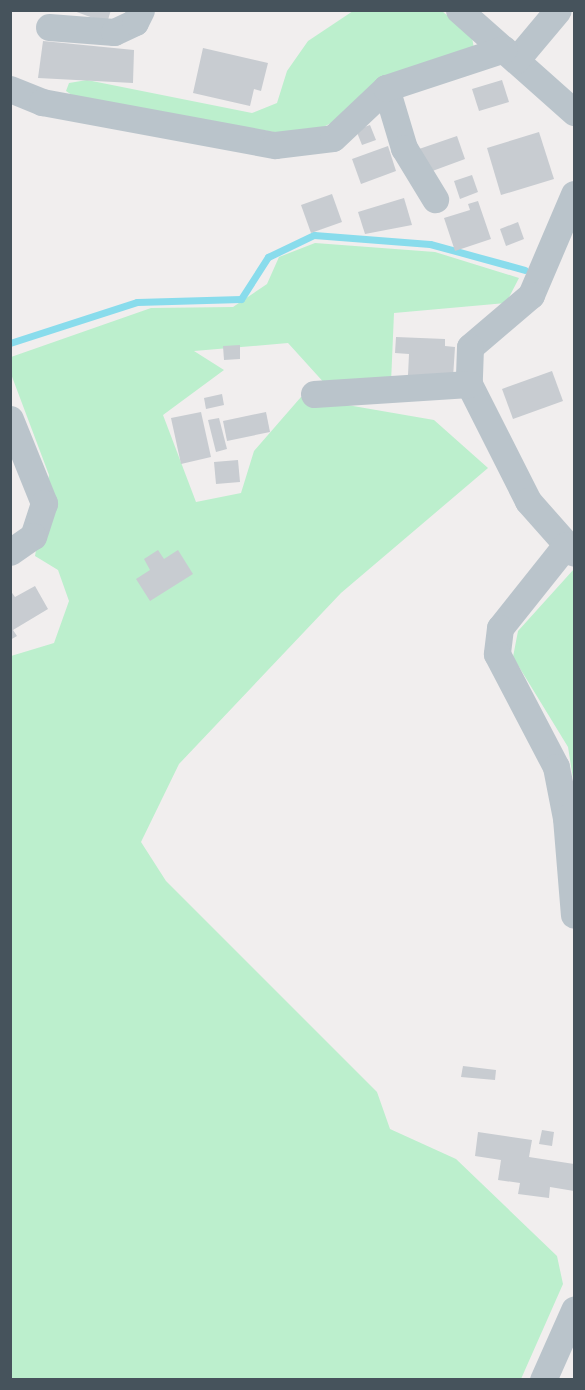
<!DOCTYPE html>
<style>
body{margin:0}
#map{position:relative;width:585px;height:1390px;overflow:hidden;background:#f1eeee;font-family:"IBM Plex Sans",sans-serif}
div>[style]{position:absolute}
.green>*{inset:0;background:#bcefcd}
.stream>*{height:7px;margin:-3.5px;padding:0 3.5px;transform-origin:3.5px;border-radius:3.5px;background:#89dcec}
.building>*{inset:0;background:#c8ccd1}
.minor>*{height:27px;margin:-13.5px;padding:0 13.5px;transform-origin:13.5px;border-radius:13.5px;background:#bac4cb}
span{translate:-50% -50%;white-space:nowrap;text-align:center;line-height:1.15;-webkit-text-stroke:4.5px #fff;paint-order:stroke}
.frame{position:absolute;inset:0;border:12px solid #46535c;pointer-events:none}
</style>
<div id="map">
<div class="green">
<i style="clip-path:polygon(353px 11px,442px 11px,472px 37px,474px 49px,304px 137px,79px 100px,66px 91px,69px 83px,87px 80px,252px 113px,277px 103px,287px 71px,308px 41px)"></i>
<i style="clip-path:polygon(315px 243px,435px 252px,519px 278px,506px 303px,394px 313px,391px 383px,327px 386px,288px 343px,194px 351px,224px 370px,163px 415px,196px 502px,241px 493px,254px 451px,301px 397px,434px 420px,488px 468px,341px 593px,179px 764px,141px 842px,166px 881px,377px 1092px,390px 1129px,456px 1159px,557px 1256px,563px 1284px,521px 1379px,11px 1379px,11px 656px,54px 643px,69px 601px,58px 570px,35px 556px,49px 475px,11px 374px,11px 357px,151px 308px,233px 307px,267px 284px,279px 257px)"></i>
<i style="clip-path:polygon(574px 569px,574px 785px,568px 747px,513px 657px,518px 631px)"></i>
</div>
<div class="stream">
<i style="left:10px;top:343px;width:133px;rotate:-17.9deg"></i>
<i style="left:137px;top:302px;width:104px;rotate:-1.7deg"></i>
<i style="left:241px;top:299px;width:50px;rotate:-57.3deg"></i>
<i style="left:268px;top:257px;width:51px;rotate:-25.6deg"></i>
<i style="left:314px;top:235px;width:116px;rotate:4.4deg"></i>
<i style="left:430px;top:244px;width:98px;rotate:15.3deg"></i>
</div>
<div class="building">
<i style="clip-path:polygon(71px 10px,111px 10px,107px 23px)"></i>
<i style="clip-path:polygon(43px 41px,134px 50px,133px 83px,38px 78px)"></i>
<i style="clip-path:polygon(203px 48px,268px 63px,261px 91px,254px 89px,250px 106px,193px 93px)"></i>
<i style="clip-path:polygon(502px 80px,509px 102px,479px 111px,472px 89px)"></i>
<i style="clip-path:polygon(370px 125px,376px 140px,362px 145px,356px 130px)"></i>
<i style="clip-path:polygon(539px 132px,554px 179px,501px 195px,487px 148px)"></i>
<i style="clip-path:polygon(457px 136px,465px 159px,427px 173px,419px 149px)"></i>
<i style="clip-path:polygon(388px 146px,396px 171px,361px 184px,352px 159px)"></i>
<i style="clip-path:polygon(472px 175px,478px 192px,460px 199px,454px 181px)"></i>
<i style="clip-path:polygon(332px 194px,342px 222px,311px 233px,301px 205px)"></i>
<i style="clip-path:polygon(404px 198px,412px 225px,365px 234px,358px 212px)"></i>
<i style="clip-path:polygon(478px 201px,491px 239px,455px 251px,444px 218px,470px 210px,468px 204px)"></i>
<i style="clip-path:polygon(518px 222px,524px 239px,506px 246px,500px 229px)"></i>
<i style="clip-path:polygon(396px 337px,445px 339px,445px 346px,455px 347px,453px 378px,408px 375px,409px 354px,395px 353px)"></i>
<i style="clip-path:polygon(240px 345px,240px 359px,224px 360px,223px 346px)"></i>
<i style="clip-path:polygon(552px 371px,563px 401px,513px 419px,502px 389px)"></i>
<i style="clip-path:polygon(222px 394px,224px 405px,206px 409px,204px 398px)"></i>
<i style="clip-path:polygon(201px 412px,211px 457px,181px 464px,171px 418px)"></i>
<i style="clip-path:polygon(266px 412px,270px 432px,227px 441px,223px 421px)"></i>
<i style="clip-path:polygon(219px 418px,227px 449px,216px 452px,208px 420px)"></i>
<i style="clip-path:polygon(238px 460px,240px 482px,216px 484px,214px 462px)"></i>
<i style="clip-path:polygon(158px 550px,164px 559px,178px 550px,193px 574px,150px 601px,136px 579px,150px 570px,144px 559px)"></i>
<i style="clip-path:polygon(35px 586px,48px 609px,13px 630px,17px 636px,10px 640px,10px 590px,15px 597px)"></i>
<i style="clip-path:polygon(463px 1066px,496px 1070px,495px 1080px,461px 1077px)"></i>
<i style="clip-path:polygon(542px 1130px,554px 1132px,552px 1146px,539px 1144px)"></i>
<i style="clip-path:polygon(478px 1132px,532px 1140px,529px 1157px,574px 1164px,574px 1191px,550px 1187px,549px 1198px,518px 1194px,520px 1183px,498px 1180px,501px 1160px,475px 1156px)"></i>
</div>
<div class="minor">
<i style="left:459px;top:10px;width:154px;rotate:41.6deg"></i>
<i style="left:49px;top:27px;width:65px;rotate:4.4deg"></i>
<i style="left:114px;top:32px;width:23px;rotate:-25deg"></i>
<i style="left:135px;top:22px;width:13px;rotate:-63deg"></i>
<i style="left:516px;top:60px;width:65px;rotate:-50deg"></i>
<i style="left:386px;top:88px;width:63px;rotate:73.3deg"></i>
<i style="left:404px;top:148px;width:60px;rotate:58.7deg"></i>
<i style="left:10px;top:89px;width:35px;rotate:22deg"></i>
<i style="left:42px;top:102px;width:237px;rotate:10.5deg"></i>
<i style="left:275px;top:145px;width:58px;rotate:-6.9deg"></i>
<i style="left:333px;top:138px;width:73px;rotate:-43.3deg"></i>
<i style="left:386px;top:88px;width:124px;rotate:-18.3deg"></i>
<i style="left:574px;top:194px;width:110px;rotate:113.1deg"></i>
<i style="left:531px;top:295px;width:80px;rotate:139.6deg"></i>
<i style="left:470px;top:347px;width:37px;rotate:92deg"></i>
<i style="left:469px;top:384px;width:131px;rotate:63.2deg"></i>
<i style="left:528px;top:501px;width:69px;rotate:48.5deg"></i>
<i style="left:314px;top:394px;width:155px;rotate:-3.7deg"></i>
<i style="left:10px;top:419px;width:91px;rotate:68deg"></i>
<i style="left:44px;top:503px;width:35px;rotate:108deg"></i>
<i style="left:33px;top:536px;width:28px;rotate:145deg"></i>
<i style="left:566px;top:545px;width:106px;rotate:128.5deg"></i>
<i style="left:500px;top:628px;width:26px;rotate:97deg"></i>
<i style="left:497px;top:654px;width:127px;rotate:62.4deg"></i>
<i style="left:556px;top:767px;width:52px;rotate:78.9deg"></i>
<i style="left:566px;top:818px;width:97px;rotate:85.3deg"></i>
<i style="left:543px;top:1380px;width:77px;rotate:-66.1deg"></i>
</div>
<div class="frame"></div>
</div>
